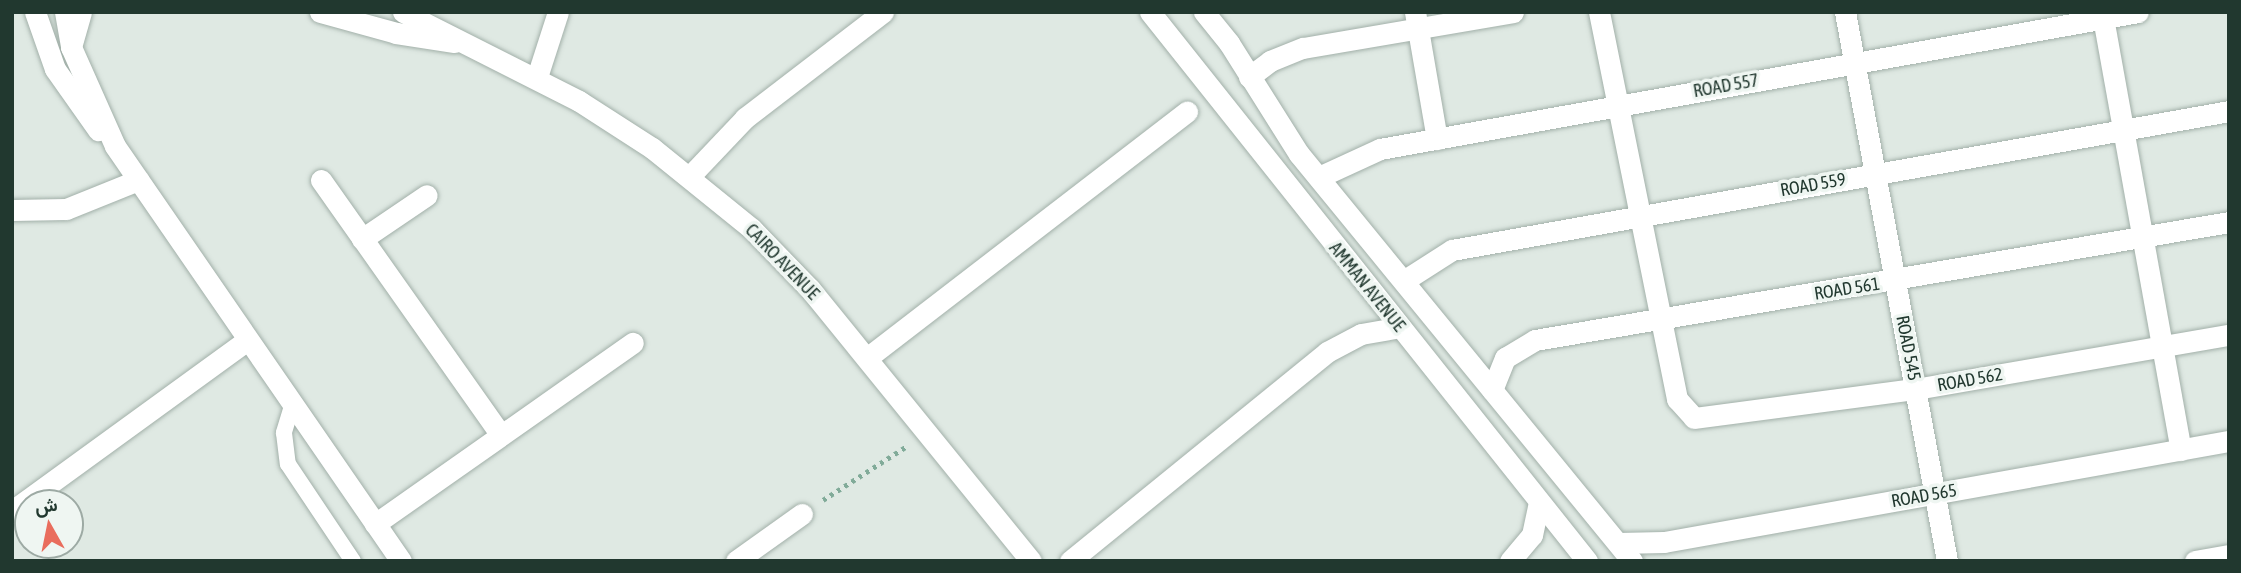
<!DOCTYPE html>
<meta charset="utf-8">
<style>
body{margin:0}
#map{position:relative;width:2241px;height:573px;overflow:hidden;background:#dfe9e3;font-family:"Asap Condensed",Vazirmatn,sans-serif}
div>[style]{position:absolute}
.path>*{height:4.5px;margin-top:-2.25px;transform-origin:0;background:repeating-linear-gradient(90deg,#81ab99 0 3.5px,transparent 0 8.5px)}
.roads{filter:drop-shadow(0 0 2px #a2b0a9) drop-shadow(0 0 2px #a2b0a9)}
.service>*{height:16px;margin:-8px;padding:0 8px;transform-origin:8px;border-radius:8px;background:#fff}
.minor>*{height:21px;margin:-10.5px;padding:0 10.5px;transform-origin:10.5px;border-radius:10.5px;background:#fff}
.tertiary>*{height:21px;margin:-10.5px;padding:0 10.5px;transform-origin:10.5px;border-radius:10.5px;background:#fff}
span{translate:-50% -50%;white-space:nowrap;text-align:center;line-height:1.15;-webkit-text-stroke:7px #eff6f2;paint-order:stroke}
.street-label{font-size:18px;color:#21382f}
.frame{position:absolute;inset:0;border:14px solid #21382f;pointer-events:none}
.north{position:absolute;left:14px;top:489px;width:70px;height:70px;box-sizing:border-box;background:#eff6f2;border:2px solid #9daaa4;border-radius:50%;rotate:351deg;font-size:19px;font-weight:700;line-height:28px;text-align:center;color:#21382f}
.north::after{content:'';display:block;margin:auto;width:24px;height:32px;background:#e96d5d;clip-path:polygon(50% 0,100% 100%,50% 72%,0 100%)}
</style>
<div id="map">
<div class="path">
<i style="left:823px;top:500px;width:100px;rotate:-32.7deg"></i>
</div>
<div class="roads">
<div class="service">
<i style="left:292px;top:406px;width:28px;rotate:107deg"></i>
<i style="left:284px;top:433px;width:31px;rotate:83deg"></i>
<i style="left:288px;top:464px;width:117px;rotate:56.2deg"></i>
</div>
<div class="minor">
<i style="left:35px;top:12px;width:60px;rotate:70.7deg"></i>
<i style="left:55px;top:69px;width:75px;rotate:54.8deg"></i>
<i style="left:65px;top:12px;width:36px;rotate:80deg"></i>
<i style="left:71px;top:47px;width:108px;rotate:66deg"></i>
<i style="left:115px;top:146px;width:504px;rotate:55.43deg"></i>
<i style="left:1415px;top:12px;width:129px;rotate:80.2deg"></i>
<i style="left:1599px;top:12px;width:395px;rotate:78.6deg"></i>
<i style="left:1677px;top:399px;width:25px;rotate:48deg"></i>
<i style="left:1694px;top:418px;width:223px;rotate:-7.5deg"></i>
<i style="left:1915px;top:389px;width:319px;rotate:-9.8deg"></i>
<i style="left:1845px;top:12px;width:558px;rotate:79.47deg"></i>
<i style="left:2102px;top:12px;width:445px;rotate:79.8deg"></i>
<i style="left:537px;top:77px;width:68px;rotate:-72.1deg"></i>
<i style="left:1249px;top:77px;width:26px;rotate:-37deg"></i>
<i style="left:1270px;top:61px;width:35px;rotate:-22deg"></i>
<i style="left:1303px;top:48px;width:213px;rotate:-9.7deg"></i>
<i style="left:690px;top:176px;width:80px;rotate:-46.5deg"></i>
<i style="left:745px;top:118px;width:174px;rotate:-37.5deg"></i>
<i style="left:1319px;top:177px;width:67px;rotate:-24.7deg"></i>
<i style="left:1380px;top:149px;width:770px;rotate:-10.24deg"></i>
<i style="left:321px;top:180px;width:312px;rotate:54.8deg"></i>
<i style="left:12px;top:210px;width:54px;rotate:-1.1deg"></i>
<i style="left:66px;top:209px;width:78px;rotate:-21.9deg"></i>
<i style="left:362px;top:239px;width:78px;rotate:-34.1deg"></i>
<i style="left:1405px;top:280px;width:56px;rotate:-32.6deg"></i>
<i style="left:1452px;top:250px;width:789px;rotate:-10.14deg"></i>
<i style="left:867px;top:358px;width:404px;rotate:-37.6deg"></i>
<i style="left:1492px;top:390px;width:35px;rotate:-68deg"></i>
<i style="left:1505px;top:358px;width:35px;rotate:-31deg"></i>
<i style="left:1535px;top:340px;width:704px;rotate:-9.65deg"></i>
<i style="left:12px;top:511px;width:291px;rotate:-36deg"></i>
<i style="left:375px;top:524px;width:315px;rotate:-35.1deg"></i>
<i style="left:1618px;top:543px;width:46px;rotate:-1.2deg"></i>
<i style="left:1664px;top:542px;width:574px;rotate:-10.14deg"></i>
<i style="left:736px;top:561px;width:81px;rotate:-35.5deg"></i>
<i style="left:1070px;top:561px;width:331px;rotate:-39.1deg"></i>
<i style="left:1327px;top:352px;width:38px;rotate:-28deg"></i>
<i style="left:1361px;top:334px;width:39px;rotate:-10deg"></i>
<i style="left:1510px;top:561px;width:34px;rotate:-50deg"></i>
<i style="left:1532px;top:535px;width:33px;rotate:-78deg"></i>
<i style="left:2195px;top:561px;width:35px;rotate:-10deg"></i>
</div>
<div class="tertiary">
<i style="left:320px;top:12px;width:79px;rotate:15.4deg"></i>
<i style="left:396px;top:33px;width:59px;rotate:8.8deg"></i>
<i style="left:403px;top:12px;width:197px;rotate:26.8deg"></i>
<i style="left:579px;top:101px;width:87px;rotate:32.8deg"></i>
<i style="left:652px;top:148px;width:129px;rotate:39deg"></i>
<i style="left:752px;top:229px;width:83px;rotate:46deg"></i>
<i style="left:810px;top:289px;width:350px;rotate:50.9deg"></i>
<i style="left:1150px;top:12px;width:702px;rotate:51.48deg"></i>
<i style="left:1204px;top:12px;width:40px;rotate:51deg"></i>
<i style="left:1229px;top:43px;width:131px;rotate:57.8deg"></i>
<i style="left:1299px;top:154px;width:526px;rotate:50.71deg"></i>
<i style="left:71px;top:47px;width:36px;rotate:-74deg"></i>
</div>
</div>
<div class="street-label">
<span style="left:1726px;top:86px;rotate:-10deg">ROAD 557</span>
<span style="left:1813px;top:185px;rotate:-10deg">ROAD 559</span>
<span style="left:782px;top:262px;rotate:46deg">CAIRO AVENUE</span>
<span style="left:1367px;top:287px;rotate:51deg">AMMAN AVENUE</span>
<span style="left:1847px;top:289px;rotate:-9deg">ROAD 561</span>
<span style="left:1908px;top:348px;rotate:79deg">ROAD 545</span>
<span style="left:1970px;top:380px;rotate:-10deg">ROAD 562</span>
<span style="left:1924px;top:496px;rotate:-10deg">ROAD 565</span>
</div>
<div class="frame"></div>
<div class="north">ش</div>
</div>
